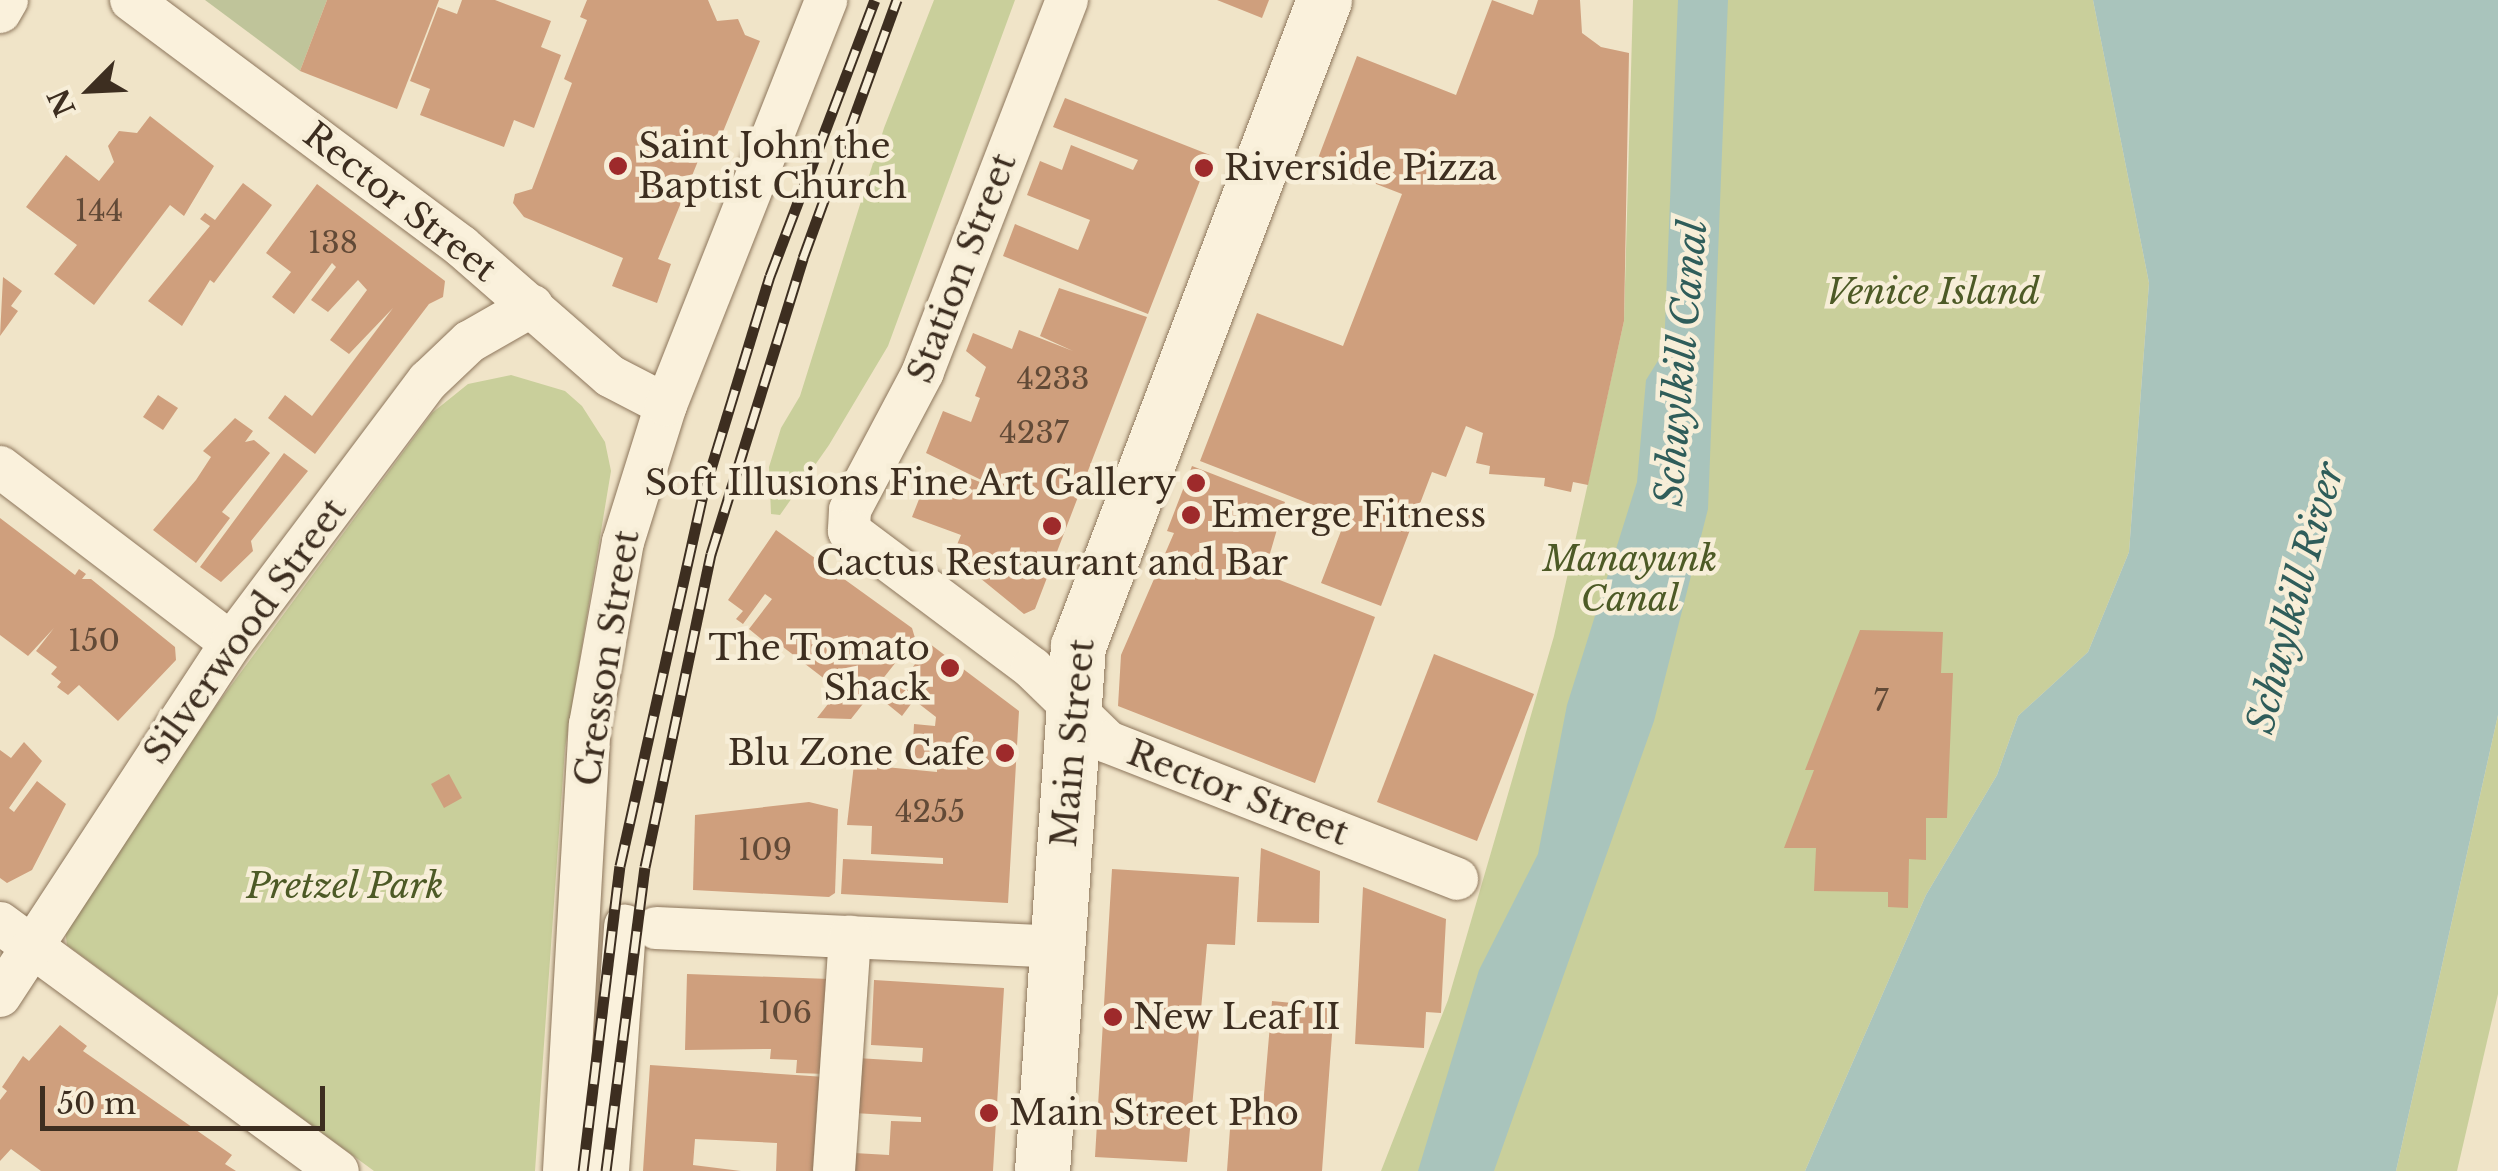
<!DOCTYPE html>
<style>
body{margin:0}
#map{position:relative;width:2498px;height:1171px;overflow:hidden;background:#f0e4c8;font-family:"Libre Baskerville",serif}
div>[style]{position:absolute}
.green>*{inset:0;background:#c9cf9b}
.cemetery>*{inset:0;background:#bfc49a}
.water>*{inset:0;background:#a9c4bc}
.building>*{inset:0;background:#cf9f7d}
.roads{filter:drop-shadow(0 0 2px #8d765c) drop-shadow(0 0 2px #8d765c)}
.street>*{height:42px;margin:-21px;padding:0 21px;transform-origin:21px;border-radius:21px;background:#faf1dc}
.secondary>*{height:55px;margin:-27.5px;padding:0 27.5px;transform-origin:27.5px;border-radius:27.5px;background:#faf1dc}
.rail>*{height:11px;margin-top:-5.5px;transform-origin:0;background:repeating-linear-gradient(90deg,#f7eed8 0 22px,#3d2e20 0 44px);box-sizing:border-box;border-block:2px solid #3d2e20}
.dots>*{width:28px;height:28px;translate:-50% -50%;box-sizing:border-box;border:5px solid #f7eed8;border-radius:50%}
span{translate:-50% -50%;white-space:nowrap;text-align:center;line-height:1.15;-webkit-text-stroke:9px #f7eed8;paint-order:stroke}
.number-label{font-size:30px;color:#624a37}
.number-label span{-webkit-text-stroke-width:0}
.poi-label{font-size:35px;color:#3d2e20}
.left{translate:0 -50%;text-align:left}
.right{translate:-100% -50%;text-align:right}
.street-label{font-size:35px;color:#3d2e20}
.park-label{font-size:35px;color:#4d5a26;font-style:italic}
.water-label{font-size:38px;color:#2f5d5a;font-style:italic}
.north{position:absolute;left:40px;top:40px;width:100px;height:100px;-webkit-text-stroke:8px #f7eed8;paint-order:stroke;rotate:246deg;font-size:28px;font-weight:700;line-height:40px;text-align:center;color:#3d2e20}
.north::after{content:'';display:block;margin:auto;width:35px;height:45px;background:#3d2e20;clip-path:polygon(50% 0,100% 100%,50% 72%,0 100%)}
.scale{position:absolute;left:40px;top:1086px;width:285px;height:45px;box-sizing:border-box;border:5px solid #3d2e20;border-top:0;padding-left:12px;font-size:30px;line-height:35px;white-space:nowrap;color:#3d2e20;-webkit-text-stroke:8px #f7eed8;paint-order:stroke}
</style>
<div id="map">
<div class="green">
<i style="clip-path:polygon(934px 0,1015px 0,888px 346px,829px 445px,780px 515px,771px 514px,769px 467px,781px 428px,800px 396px,884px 128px)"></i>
<i style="clip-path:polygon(1633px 0,2093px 0,2149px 283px,2129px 552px,2088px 652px,2018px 716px,1997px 775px,1926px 895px,1805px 1171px,1381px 1171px,1448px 1000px,1554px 636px,1624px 321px)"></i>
<i style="clip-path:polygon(511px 375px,565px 391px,582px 406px,605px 442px,611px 471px,565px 748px,535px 1171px,374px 1171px,67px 945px,65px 930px,213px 710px,432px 413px,468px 384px)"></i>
<i style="clip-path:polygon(2498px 715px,2498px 994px,2457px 1171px,2396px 1171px)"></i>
</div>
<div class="cemetery">
<i style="clip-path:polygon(205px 0,327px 0,300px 71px)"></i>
</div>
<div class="water">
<i style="clip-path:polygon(1678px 0,1728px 0,1708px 509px,1654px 721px,1494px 1171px,1418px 1171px,1479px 970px,1538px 854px,1567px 705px,1637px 482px,1646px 380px,1664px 351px)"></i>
<i style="clip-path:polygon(2093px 0,2498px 0,2498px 715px,2396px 1171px,1805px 1171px,1926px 895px,1997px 775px,2018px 716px,2088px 652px,2129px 552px,2149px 283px)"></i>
</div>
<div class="building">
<i style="clip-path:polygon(327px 0,439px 0,397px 109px,300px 71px)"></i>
<i style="clip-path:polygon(462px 0,495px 0,551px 21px,541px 47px,561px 55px,534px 128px,514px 120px,504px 147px,420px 115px,430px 89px,410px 81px,438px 7px,457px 14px)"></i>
<i style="clip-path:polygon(587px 0,708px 0,717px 21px,738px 19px,745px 35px,760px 41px,718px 144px,707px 139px,658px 259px,671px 264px,657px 303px,612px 286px,623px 258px,524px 217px,513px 203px,515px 194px,532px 189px,572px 83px,564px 79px,587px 20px,580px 17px)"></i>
<i style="clip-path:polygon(1217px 0,1269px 0,1262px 18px)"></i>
<i style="clip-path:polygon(1492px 0,1533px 15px,1538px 0,1580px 0,1582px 33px,1601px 47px,1629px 53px,1624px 321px,1588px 485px,1573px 482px,1571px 492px,1544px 486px,1545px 478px,1489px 474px,1490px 466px,1476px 463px,1483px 433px,1466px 426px,1446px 477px,1432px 472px,1381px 606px,1321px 583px,1346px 518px,1200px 461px,1257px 313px,1343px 346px,1402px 194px,1317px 161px,1357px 56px,1456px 95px)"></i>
<i style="clip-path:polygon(1065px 98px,1210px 155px,1148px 314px,1003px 256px,1015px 224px,1078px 250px,1090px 220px,1027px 195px,1040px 161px,1062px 170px,1071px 145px,1133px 170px,1138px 160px,1053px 127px)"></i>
<i style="clip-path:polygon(150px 116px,214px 166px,184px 216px,170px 205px,94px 305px,54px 274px,77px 245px,26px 207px,66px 155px,99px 181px,114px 162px,108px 146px,119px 131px,137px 133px)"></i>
<i style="clip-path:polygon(243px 183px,272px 205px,214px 283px,210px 280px,182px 326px,148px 301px,210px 226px,200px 219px,205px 213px,215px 220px)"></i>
<i style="clip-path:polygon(317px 184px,445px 281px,443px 297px,429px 304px,315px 454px,268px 418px,285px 395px,312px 416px,393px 308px,349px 354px,330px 340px,367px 290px,358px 280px,328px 312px,311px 300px,336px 267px,332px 263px,294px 314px,272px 297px,291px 272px,266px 253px)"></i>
<i style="clip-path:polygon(3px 277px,22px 291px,11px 306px,18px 311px,0 336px)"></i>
<i style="clip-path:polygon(1059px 288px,1147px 317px,1035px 609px,1024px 614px,980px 578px,949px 564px,961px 535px,912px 517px,923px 489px,950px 500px,960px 474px,1012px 495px,926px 453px,943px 411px,971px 422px,980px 398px,975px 396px,986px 367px,966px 351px,973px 333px,1012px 349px,1019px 330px,1073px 351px,1040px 336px)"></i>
<i style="clip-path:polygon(158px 395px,178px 408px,163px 430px,143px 417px)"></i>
<i style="clip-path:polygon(235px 418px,253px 431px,245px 442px,254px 440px,270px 453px,222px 512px,230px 518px,196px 563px,153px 530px,196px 480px,211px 457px,203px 451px)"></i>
<i style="clip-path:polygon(284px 453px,308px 471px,251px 541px,253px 551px,221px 582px,200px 567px)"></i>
<i style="clip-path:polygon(1192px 466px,1285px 502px,1264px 574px,1375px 617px,1315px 783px,1118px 706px,1121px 655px,1174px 533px,1167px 531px)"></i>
<i style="clip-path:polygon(0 518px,75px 575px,79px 569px,86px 574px,82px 579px,91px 579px,175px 647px,176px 660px,118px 721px,79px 685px,68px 695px,57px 687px,61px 682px,51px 674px,57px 667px,36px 651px,54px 628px,28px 656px,0 635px)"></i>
<i style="clip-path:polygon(776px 530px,912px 628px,915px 638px,851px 719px,817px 718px,839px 690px,770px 637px,765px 642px,749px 629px,772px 599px,765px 594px,743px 624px,736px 619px,743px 611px,728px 600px)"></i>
<i style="clip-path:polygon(1860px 630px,1943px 632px,1941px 673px,1953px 673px,1947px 818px,1926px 818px,1926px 860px,1909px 859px,1908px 908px,1888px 907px,1888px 892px,1814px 891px,1816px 848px,1784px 848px,1814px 770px,1805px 770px)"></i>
<i style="clip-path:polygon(930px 644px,1019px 711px,1008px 903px,841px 894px,843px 859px,943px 864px,943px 858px,871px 854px,872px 826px,847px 825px,854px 764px,937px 772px,937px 764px,912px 762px,914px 724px,935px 726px,936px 717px,914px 700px,902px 716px,886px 703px)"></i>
<i style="clip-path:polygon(1434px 654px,1534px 694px,1477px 841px,1377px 802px)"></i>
<i style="clip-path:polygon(24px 742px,42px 761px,9px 808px,14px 812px,37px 781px,66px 804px,32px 870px,7px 883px,0 878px,0 750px,11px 758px)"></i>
<i style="clip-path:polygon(449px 774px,462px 798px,444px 808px,431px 784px)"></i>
<i style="clip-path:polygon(809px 802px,838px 809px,835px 893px,829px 897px,693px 890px,695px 815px)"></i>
<i style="clip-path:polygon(1261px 848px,1320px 871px,1319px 923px,1257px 922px)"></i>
<i style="clip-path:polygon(1112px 869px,1239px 877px,1235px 945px,1207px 944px,1187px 1162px,1095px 1157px)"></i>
<i style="clip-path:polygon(1363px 887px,1446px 919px,1441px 1013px,1426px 1012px,1424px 1048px,1355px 1044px)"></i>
<i style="clip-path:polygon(687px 974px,830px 979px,827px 1074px,796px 1073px,797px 1060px,770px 1059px,771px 1049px,685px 1050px)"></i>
<i style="clip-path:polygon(874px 980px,1004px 988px,993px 1171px,853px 1171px,854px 1153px,889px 1155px,891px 1121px,921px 1122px,921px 1117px,854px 1113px,857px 1058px,922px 1062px,923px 1048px,871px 1045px)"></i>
<i style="clip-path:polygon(1272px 1001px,1334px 1007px,1322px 1171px,1227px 1171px,1231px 1115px,1262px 1118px)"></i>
<i style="clip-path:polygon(60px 1025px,87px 1046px,83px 1051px,232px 1155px,225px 1164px,236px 1171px,41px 1171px,11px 1149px,0 1161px,0 1100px,7px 1091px,2px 1087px,23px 1056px,29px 1061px)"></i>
<i style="clip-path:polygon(650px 1065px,825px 1077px,819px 1171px,776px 1171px,777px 1143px,695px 1139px,693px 1165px,741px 1171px,643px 1171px)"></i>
</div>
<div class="roads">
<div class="street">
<i style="left:131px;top:0;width:412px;rotate:36.7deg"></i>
<i style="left:461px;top:246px;width:198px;rotate:41.1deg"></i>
<i style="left:610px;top:376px;width:63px;rotate:27.4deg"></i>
<i style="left:1067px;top:0;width:399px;rotate:111.2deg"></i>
<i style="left:923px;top:372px;width:156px;rotate:117.9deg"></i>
<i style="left:850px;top:510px;width:21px;rotate:93deg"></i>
<i style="left:849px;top:531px;width:229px;rotate:36.8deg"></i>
<i style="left:1032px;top:668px;width:106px;rotate:44.2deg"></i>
<i style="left:1108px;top:742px;width:375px;rotate:21.4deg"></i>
<i style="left:0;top:12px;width:14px;rotate:-60deg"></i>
<i style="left:0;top:467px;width:290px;rotate:37.3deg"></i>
<i style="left:0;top:923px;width:419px;rotate:36.3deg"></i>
<i style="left:656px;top:928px;width:400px;rotate:2.7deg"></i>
<i style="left:0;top:996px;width:422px;rotate:-56.8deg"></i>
<i style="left:231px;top:643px;width:328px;rotate:-53.1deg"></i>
<i style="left:428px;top:381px;width:57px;rotate:-43.6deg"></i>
<i style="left:469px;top:342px;width:73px;rotate:-29.7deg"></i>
<i style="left:564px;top:1171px;width:447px;rotate:-86.7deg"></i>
<i style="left:590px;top:725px;width:186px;rotate:-79.8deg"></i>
<i style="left:623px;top:542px;width:144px;rotate:-72.6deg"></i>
<i style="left:666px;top:405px;width:435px;rotate:-68.4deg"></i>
<i style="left:608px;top:1171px;width:246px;rotate:-86deg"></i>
<i style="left:834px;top:1171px;width:235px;rotate:-86.1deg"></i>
</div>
<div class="secondary">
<i style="left:1042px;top:1171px;width:526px;rotate:-86.08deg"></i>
<i style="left:1078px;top:646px;width:691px;rotate:-69.15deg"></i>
</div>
</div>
<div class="rail">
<i style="left:583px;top:1171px;width:307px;rotate:-83.1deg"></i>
<i style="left:620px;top:866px;width:380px;rotate:-77.4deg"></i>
<i style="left:703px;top:495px;width:229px;rotate:-73deg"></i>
<i style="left:770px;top:276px;width:295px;rotate:-69.2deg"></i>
<i style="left:606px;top:1171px;width:306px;rotate:-82.7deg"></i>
<i style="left:645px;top:867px;width:320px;rotate:-78.1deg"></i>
<i style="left:711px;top:554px;width:310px;rotate:-72.7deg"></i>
<i style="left:803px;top:258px;width:275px;rotate:-70deg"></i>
</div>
<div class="dots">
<i style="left:618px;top:166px;background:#9e2a2b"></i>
<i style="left:1204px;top:168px;background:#9e2a2b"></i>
<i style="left:1196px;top:483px;background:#9e2a2b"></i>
<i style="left:1191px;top:515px;background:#9e2a2b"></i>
<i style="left:1052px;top:526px;background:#9e2a2b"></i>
<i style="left:950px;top:668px;background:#9e2a2b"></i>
<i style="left:1005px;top:753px;background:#9e2a2b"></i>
<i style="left:1113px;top:1017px;background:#9e2a2b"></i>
<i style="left:989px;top:1113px;background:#9e2a2b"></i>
</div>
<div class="number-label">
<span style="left:99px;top:211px">144</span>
<span style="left:333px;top:243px">138</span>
<span style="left:1053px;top:379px">4233</span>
<span style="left:1034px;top:433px">4237</span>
<span style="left:94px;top:641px">150</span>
<span style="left:1881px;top:701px">7</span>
<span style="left:930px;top:812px">4255</span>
<span style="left:765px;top:850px">109</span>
<span style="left:785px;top:1013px">106</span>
</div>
<div class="poi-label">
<span class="left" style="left:638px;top:166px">Saint John the<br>Baptist Church</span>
<span class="left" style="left:1224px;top:168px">Riverside Pizza</span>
<span class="right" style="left:1176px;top:483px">Soft Illusions Fine Art Gallery</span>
<span class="left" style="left:1211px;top:515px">Emerge Fitness</span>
<span style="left:1052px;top:563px">Cactus Restaurant and Bar</span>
<span class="right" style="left:930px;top:668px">The Tomato<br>Shack</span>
<span class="right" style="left:985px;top:753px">Blu Zone Cafe</span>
<span class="left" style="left:1133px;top:1017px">New Leaf II</span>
<span class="left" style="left:1009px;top:1113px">Main Street Pho</span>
</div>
<div class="street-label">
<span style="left:400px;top:202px;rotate:38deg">Rector Street</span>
<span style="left:962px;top:268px;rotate:-69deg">Station Street</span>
<span style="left:245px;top:631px;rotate:-54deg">Silverwood Street</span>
<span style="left:607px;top:658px;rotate:-81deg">Cresson Street</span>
<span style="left:1073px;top:743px;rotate:-85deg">Main Street</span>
<span style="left:1238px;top:793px;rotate:21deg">Rector Street</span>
</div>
<div class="park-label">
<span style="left:1933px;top:292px">Venice Island</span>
<span style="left:1630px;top:579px">Manayunk<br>Canal</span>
<span style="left:345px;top:886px">Pretzel Park</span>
</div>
<div class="water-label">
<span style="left:1681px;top:363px;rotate:-85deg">Schuylkill Canal</span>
<span style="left:2295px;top:598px;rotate:-75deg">Schuylkill River</span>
</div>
<div class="north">N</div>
<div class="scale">50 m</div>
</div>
